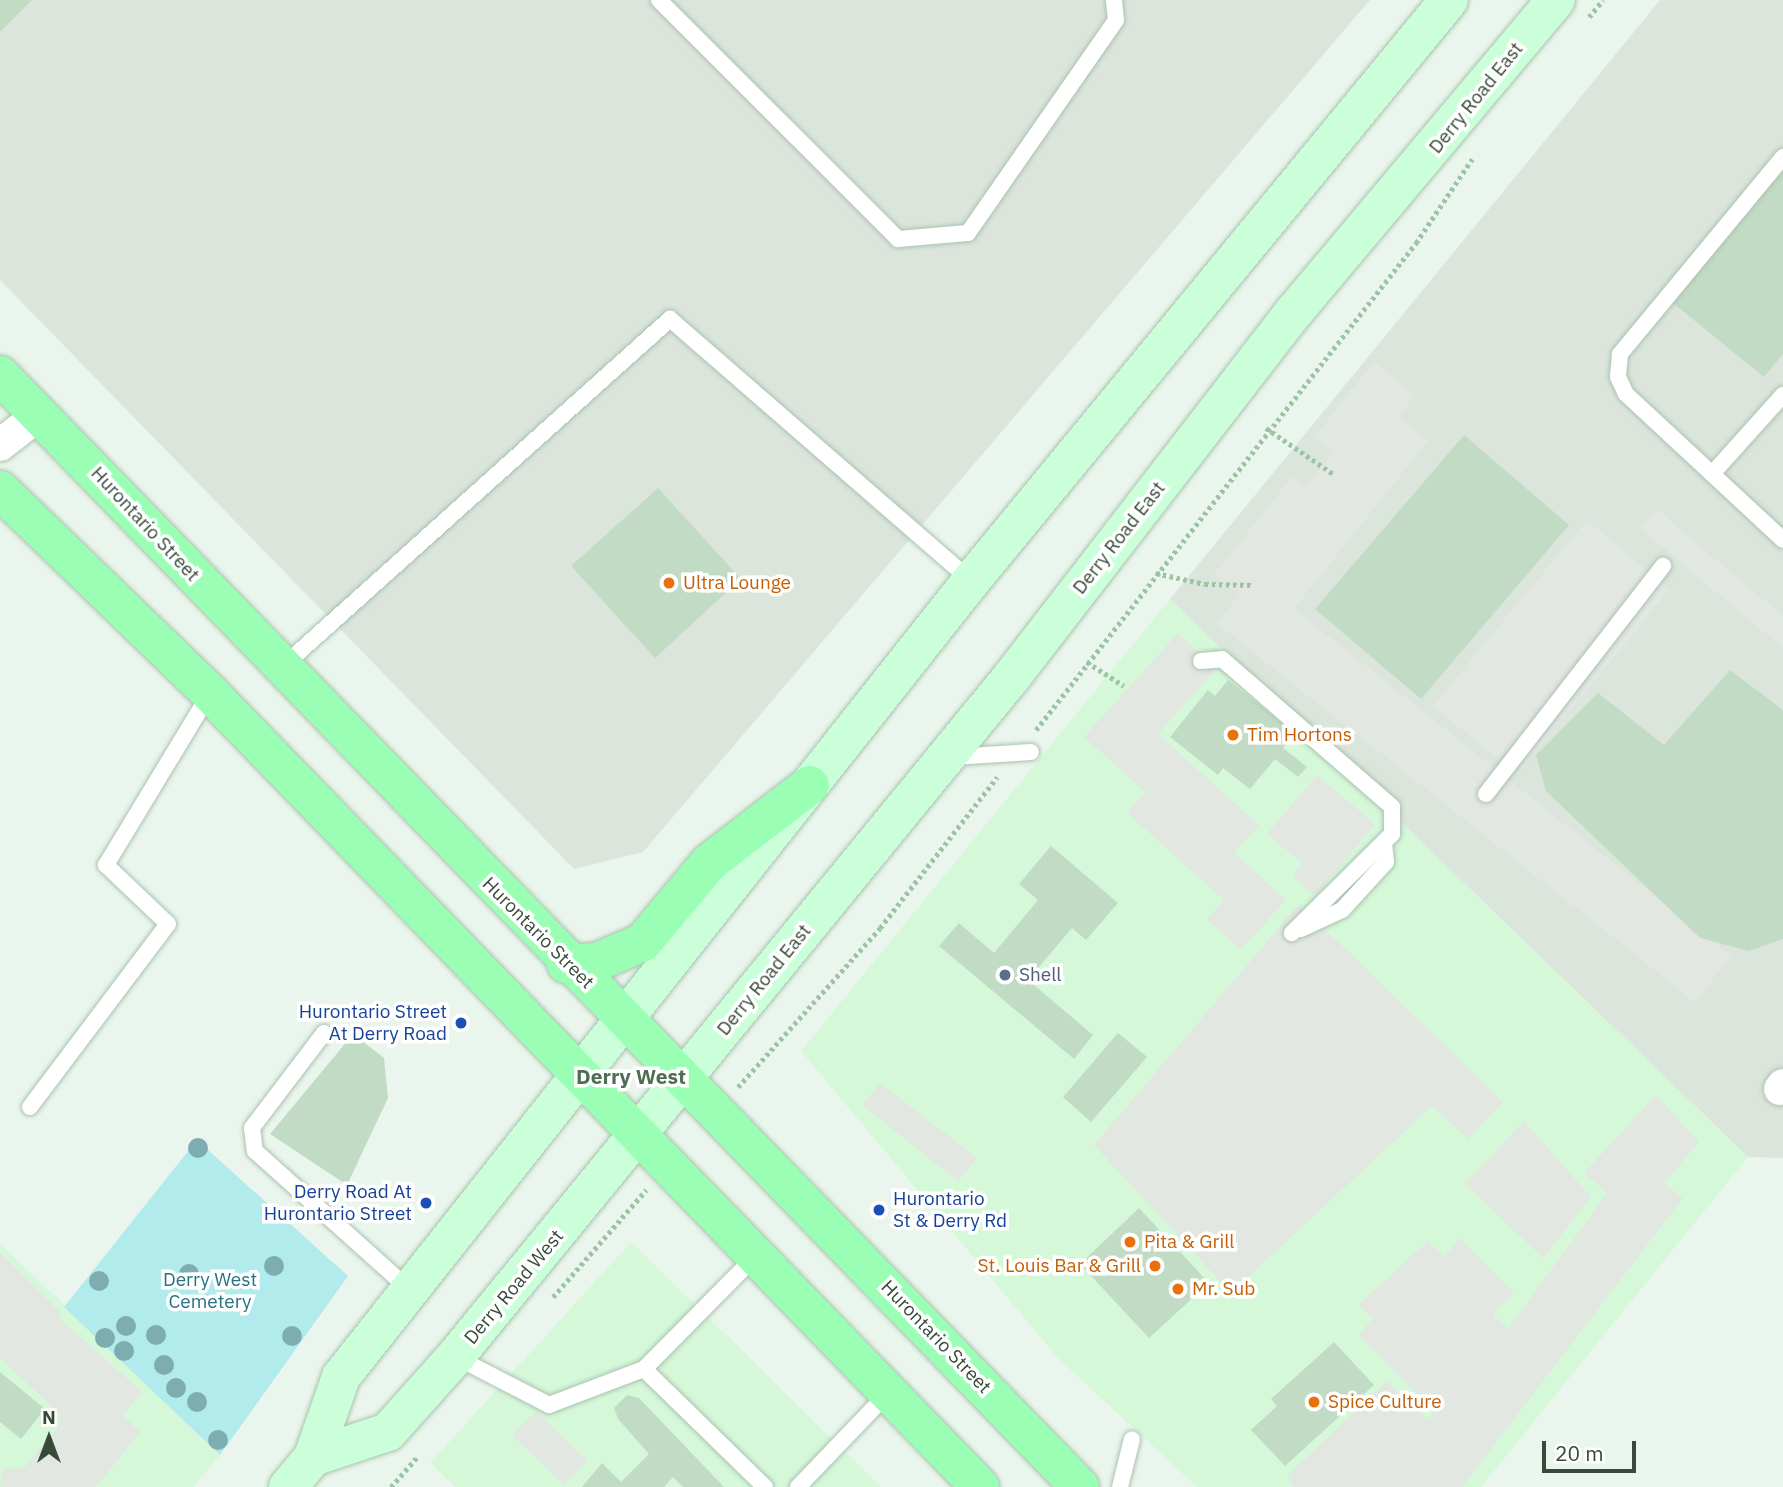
<!DOCTYPE html>
<style>
body{margin:0}
#map{position:relative;width:1783px;height:1487px;overflow:hidden;background:#eaf6ed;font-family:"IBM Plex Sans",sans-serif}
div>[style]{position:absolute}
.commercial>*{inset:0;background:#d5f8d9}
.industrial>*{inset:0;background:#dbe5dc}
.green>*{inset:0;background:#b1ebeb}
.parking>*{inset:0;background:#e2e7e2}
.building>*{inset:0;background:#c2dbc5}
.path>*{height:4.5px;margin-top:-2.25px;transform-origin:0;background:repeating-linear-gradient(90deg,#9cc4a4 0 3.5px,transparent 0 7px)}
.roads{filter:drop-shadow(0 0 2px #acc2b0) drop-shadow(0 0 2px #acc2b0)}
.lane>*{height:16px;margin:-8px;padding:0 8px;transform-origin:8px;border-radius:8px;background:#fff}
.street>*{height:32px;margin:-16px;padding:0 16px;transform-origin:16px;border-radius:16px;background:#fff}
.secondary>*{height:38px;margin:-19px;padding:0 19px;transform-origin:19px;border-radius:19px;background:#cbffda}
.primary>*{height:38px;margin:-19px;padding:0 19px;transform-origin:19px;border-radius:19px;background:#9affb4}
.trees>*{width:20px;height:20px;margin:-10px;border-radius:50%;background:#7eadb1}
.dots>*{width:19px;height:19px;translate:-50% -50%;box-sizing:border-box;border:4px solid #fff;border-radius:50%}
span{translate:-50% -50%;white-space:nowrap;text-align:center;line-height:1.15;-webkit-text-stroke:7px #fff;paint-order:stroke}
.street-label{font-size:19px;color:#374a3a}
.food-label{font-size:19px;color:#c56008}
.left{translate:0 -50%;text-align:left}
.right{translate:-100% -50%;text-align:right}
.service-label{font-size:19px;color:#4e5e75}
.transit-label{font-size:19px;color:#164399}
.park-label{font-size:19px;color:#267280}
.neighbourhood-label{font-size:21px;color:#4e6e52;font-weight:700}
.north{position:absolute;left:14px;top:1403px;width:70px;height:70px;-webkit-text-stroke:5px #fff;paint-order:stroke;rotate:0deg;font-size:19px;font-weight:700;line-height:28px;text-align:center;color:#374a3a}
.north::after{content:'';display:block;margin:auto;width:24px;height:32px;background:#374a3a;clip-path:polygon(50% 0,100% 100%,50% 72%,0 100%)}
.scale{position:absolute;left:1542px;top:1441px;width:94px;height:32px;box-sizing:border-box;border:4px solid #374a3a;border-top:0;padding-left:9px;font-size:21px;line-height:24px;white-space:nowrap;color:#374a3a;-webkit-text-stroke:5px #fff;paint-order:stroke}
</style>
<div id="map">
<div class="commercial">
<i style="clip-path:polygon(1170px 599px,1748px 1157px,1481px 1487px,1197px 1487px,1058px 1358px,801px 1051px)"></i>
<i style="clip-path:polygon(631px 1242px,881px 1487px,455px 1487px,430px 1463px)"></i>
<i style="clip-path:polygon(0 1243px,220px 1455px,193px 1487px,0 1487px)"></i>
</div>
<div class="industrial">
<i style="clip-path:polygon(0 0,1370px 0,643px 852px,574px 869px,0 280px)"></i>
<i style="clip-path:polygon(1660px 0,1783px 0,1783px 1158px,1748px 1157px,1170px 599px)"></i>
</div>
<div class="green">
<i style="clip-path:polygon(197px 1140px,348px 1276px,220px 1455px,64px 1307px)"></i>
</div>
<div class="parking">
<i style="clip-path:polygon(1374px 362px,1415px 395px,1398px 417px,1428px 441px,1294px 609px,1731px 956px,1695px 1002px,1216px 623px,1239px 595px,1214px 575px,1292px 477px,1306px 487px,1334px 452px,1314px 437px)"></i>
<i style="clip-path:polygon(1656px 509px,1783px 616px,1783px 648px,1640px 528px)"></i>
<i style="clip-path:polygon(1587px 520px,1670px 589px,1517px 775px,1433px 706px)"></i>
<i style="clip-path:polygon(1178px 633px,1217px 668px,1158px 734px,1259px 825px,1234px 853px,1286px 900px,1241px 950px,1207px 919px,1224px 900px,1127px 813px,1145px 792px,1084px 737px)"></i>
<i style="clip-path:polygon(1317px 775px,1375px 824px,1315px 896px,1292px 876px,1302px 863px,1267px 834px)"></i>
<i style="clip-path:polygon(1299px 904px,1503px 1102px,1468px 1139px,1432px 1106px,1231px 1293px,1094px 1145px)"></i>
<i style="clip-path:polygon(880px 1083px,977px 1158px,958px 1181px,862px 1105px)"></i>
<i style="clip-path:polygon(1656px 1095px,1699px 1142px,1664px 1183px,1683px 1198px,1462px 1487px,1293px 1487px,1287px 1476px,1387px 1381px,1427px 1420px,1435px 1412px,1359px 1335px,1373px 1318px,1358px 1305px,1428px 1241px,1445px 1257px,1460px 1238px,1514px 1293px,1493px 1314px,1508px 1329px,1607px 1193px,1584px 1173px)"></i>
<i style="clip-path:polygon(1524px 1121px,1591px 1197px,1543px 1258px,1465px 1184px)"></i>
<i style="clip-path:polygon(0 1252px,62px 1314px,59px 1318px,142px 1392px,123px 1415px,140px 1432px,96px 1487px,0 1487px,3px 1470px,25px 1467px,59px 1425px,60px 1414px,0 1358px)"></i>
<i style="clip-path:polygon(536px 1411px,588px 1461px,564px 1485px,512px 1435px)"></i>
</div>
<div class="building">
<i style="clip-path:polygon(0 0,32px 0,0 32px)"></i>
<i style="clip-path:polygon(1783px 170px,1783px 354px,1764px 377px,1673px 303px)"></i>
<i style="clip-path:polygon(1464px 435px,1569px 525px,1421px 699px,1315px 609px)"></i>
<i style="clip-path:polygon(658px 488px,741px 579px,655px 658px,571px 566px)"></i>
<i style="clip-path:polygon(1730px 670px,1783px 710px,1783px 939px,1749px 951px,1700px 938px,1546px 791px,1536px 755px,1598px 693px,1664px 745px)"></i>
<i style="clip-path:polygon(1228px 680px,1295px 733px,1283px 748px,1307px 767px,1298px 777px,1275px 759px,1250px 789px,1223px 768px,1218px 775px,1170px 737px,1208px 690px,1215px 696px)"></i>
<i style="clip-path:polygon(1051px 846px,1118px 903px,1086px 940px,1072px 928px,1028px 980px,1093px 1035px,1074px 1059px,939px 946px,959px 923px,994px 953px,1038px 900px,1019px 884px)"></i>
<i style="clip-path:polygon(1118px 1033px,1147px 1057px,1091px 1122px,1063px 1097px)"></i>
<i style="clip-path:polygon(353px 1034px,384px 1058px,388px 1098px,347px 1185px,270px 1134px)"></i>
<i style="clip-path:polygon(1139px 1208px,1209px 1283px,1149px 1338px,1080px 1264px)"></i>
<i style="clip-path:polygon(1334px 1342px,1374px 1385px,1285px 1466px,1251px 1430px,1277px 1406px,1271px 1399px)"></i>
<i style="clip-path:polygon(0 1372px,45px 1409px,21px 1439px,0 1422px)"></i>
<i style="clip-path:polygon(627px 1395px,639px 1398px,724px 1487px,683px 1487px,673px 1477px,664px 1487px,582px 1487px,602px 1463px,621px 1482px,649px 1454px,618px 1419px,614px 1408px)"></i>
</div>
<div class="path">
<i style="left:1589px;top:17px;width:22px;rotate:-51deg"></i>
<i style="left:1266px;top:428px;width:83px;rotate:34.3deg"></i>
<i style="left:1156px;top:573px;width:50px;rotate:12.7deg"></i>
<i style="left:1205px;top:584px;width:49px;rotate:1.2deg"></i>
<i style="left:1087px;top:662px;width:44px;rotate:33deg"></i>
<i style="left:1036px;top:730px;width:618px;rotate:-52.04deg"></i>
<i style="left:1416px;top:243px;width:101px;rotate:-56.3deg"></i>
<i style="left:738px;top:1087px;width:213px;rotate:-48.2deg"></i>
<i style="left:880px;top:928px;width:191px;rotate:-52.2deg"></i>
<i style="left:553px;top:1297px;width:142px;rotate:-49deg"></i>
<i style="left:391px;top:1487px;width:41px;rotate:-48.9deg"></i>
</div>
<div class="roads">
<div class="lane">
<i style="left:659px;top:0;width:338px;rotate:45deg"></i>
<i style="left:898px;top:239px;width:70px;rotate:-4.9deg"></i>
<i style="left:968px;top:233px;width:259px;rotate:-55.2deg"></i>
<i style="left:1116px;top:20px;width:20px;rotate:-96deg"></i>
<i style="left:1783px;top:157px;width:256px;rotate:129.6deg"></i>
<i style="left:1620px;top:354px;width:23px;rotate:95deg"></i>
<i style="left:1618px;top:377px;width:19px;rotate:65deg"></i>
<i style="left:1626px;top:394px;width:214px;rotate:42.9deg"></i>
<i style="left:1712px;top:474px;width:106px;rotate:-48.1deg"></i>
<i style="left:1201px;top:661px;width:21px;rotate:-5deg"></i>
<i style="left:1222px;top:659px;width:225px;rotate:41deg"></i>
<i style="left:1392px;top:807px;width:27px;rotate:90deg"></i>
<i style="left:1392px;top:834px;width:141px;rotate:135.3deg"></i>
<i style="left:281px;top:668px;width:523px;rotate:-41.9deg"></i>
<i style="left:670px;top:319px;width:399px;rotate:41deg"></i>
<i style="left:954px;top:757px;width:77px;rotate:-3.7deg"></i>
<i style="left:1486px;top:794px;width:289px;rotate:-52.2deg"></i>
<i style="left:1301px;top:929px;width:45px;rotate:-24.9deg"></i>
<i style="left:1342px;top:910px;width:65px;rotate:-47.5deg"></i>
<i style="left:1386px;top:862px;width:19px;rotate:-96deg"></i>
<i style="left:324px;top:1033px;width:119px;rotate:127.2deg"></i>
<i style="left:252px;top:1128px;width:23px;rotate:83deg"></i>
<i style="left:255px;top:1151px;width:208px;rotate:41.9deg"></i>
<i style="left:30px;top:1107px;width:229px;rotate:-53deg"></i>
<i style="left:168px;top:924px;width:86px;rotate:-136.4deg"></i>
<i style="left:106px;top:865px;width:201px;rotate:-58.8deg"></i>
<i style="left:456px;top:1357px;width:105px;rotate:27.3deg"></i>
<i style="left:549px;top:1405px;width:102px;rotate:-20.8deg"></i>
<i style="left:644px;top:1369px;width:169px;rotate:44.3deg"></i>
<i style="left:644px;top:1369px;width:159px;rotate:-45.3deg"></i>
<i style="left:798px;top:1487px;width:130px;rotate:-46.2deg"></i>
<i style="left:1120px;top:1487px;width:49px;rotate:-76deg"></i>
</div>
<div class="street">
<i style="left:0;top:445px;width:51px;rotate:-37.8deg"></i>
<i style="left:1780px;top:1089px;width:5px;rotate:-53deg"></i>
</div>
<div class="secondary">
<i style="left:313px;top:1457px;width:79px;rotate:-18.4deg"></i>
<i style="left:388px;top:1432px;width:101px;rotate:-48.2deg"></i>
<i style="left:455px;top:1357px;width:876px;rotate:-50.7deg"></i>
<i style="left:1010px;top:679px;width:464px;rotate:-52.3deg"></i>
<i style="left:1294px;top:312px;width:407px;rotate:-50deg"></i>
<i style="left:288px;top:1487px;width:39px;rotate:-50deg"></i>
<i style="left:313px;top:1457px;width:85px;rotate:-70.7deg"></i>
<i style="left:341px;top:1377px;width:1015px;rotate:-51.64deg"></i>
<i style="left:971px;top:581px;width:752px;rotate:-50.56deg"></i>
</div>
<div class="primary">
<i style="left:0;top:375px;width:1550px;rotate:45.84deg"></i>
<i style="left:0;top:490px;width:292px;rotate:44deg"></i>
<i style="left:210px;top:693px;width:1106px;rotate:45.88deg"></i>
<i style="left:566px;top:964px;width:31px;rotate:-4deg"></i>
<i style="left:597px;top:962px;width:50px;rotate:-23.5deg"></i>
<i style="left:643px;top:942px;width:104px;rotate:-50.1deg"></i>
<i style="left:710px;top:862px;width:126px;rotate:-37.6deg"></i>
</div>
</div>
<div class="trees">
<i style="left:198px;top:1148px"></i>
<i style="left:274px;top:1266px"></i>
<i style="left:189px;top:1274px"></i>
<i style="left:99px;top:1281px"></i>
<i style="left:126px;top:1326px"></i>
<i style="left:156px;top:1335px"></i>
<i style="left:292px;top:1336px"></i>
<i style="left:105px;top:1338px"></i>
<i style="left:124px;top:1351px"></i>
<i style="left:164px;top:1365px"></i>
<i style="left:176px;top:1388px"></i>
<i style="left:197px;top:1402px"></i>
<i style="left:218px;top:1440px"></i>
</div>
<div class="dots">
<i style="left:669px;top:583px;background:#e8710a"></i>
<i style="left:1233px;top:735px;background:#e8710a"></i>
<i style="left:1005px;top:975px;background:#5c6f8a"></i>
<i style="left:461px;top:1023px;background:#1a4fb4"></i>
<i style="left:426px;top:1203px;background:#1a4fb4"></i>
<i style="left:879px;top:1210px;background:#1a4fb4"></i>
<i style="left:1130px;top:1242px;background:#e8710a"></i>
<i style="left:1155px;top:1266px;background:#e8710a"></i>
<i style="left:1178px;top:1289px;background:#e8710a"></i>
<i style="left:1314px;top:1402px;background:#e8710a"></i>
</div>
<div class="street-label">
<span style="left:1476px;top:98px;rotate:-51deg">Derry Road East</span>
<span style="left:145px;top:524px;rotate:47deg">Hurontario Street</span>
<span style="left:1119px;top:538px;rotate:-52deg">Derry Road East</span>
<span style="left:538px;top:933px;rotate:45deg">Hurontario Street</span>
<span style="left:764px;top:980px;rotate:-51deg">Derry Road East</span>
<span style="left:514px;top:1287px;rotate:-50deg">Derry Road West</span>
<span style="left:936px;top:1337px;rotate:46deg">Hurontario Street</span>
</div>
<div class="food-label">
<span class="left" style="left:683px;top:583px">Ultra Lounge</span>
<span class="left" style="left:1247px;top:735px">Tim Hortons</span>
<span class="left" style="left:1144px;top:1242px">Pita &amp; Grill</span>
<span class="right" style="left:1141px;top:1266px">St. Louis Bar &amp; Grill</span>
<span class="left" style="left:1192px;top:1289px">Mr. Sub</span>
<span class="left" style="left:1328px;top:1402px">Spice Culture</span>
</div>
<div class="service-label">
<span class="left" style="left:1019px;top:975px">Shell</span>
</div>
<div class="transit-label">
<span class="right" style="left:447px;top:1023px">Hurontario Street<br>At Derry Road</span>
<span class="right" style="left:412px;top:1203px">Derry Road At<br>Hurontario Street</span>
<span class="left" style="left:893px;top:1210px">Hurontario<br>St &amp; Derry Rd</span>
</div>
<div class="park-label">
<span style="left:210px;top:1291px">Derry West<br>Cemetery</span>
</div>
<div class="neighbourhood-label">
<span style="left:631px;top:1076px">Derry West</span>
</div>
<div class="north">N</div>
<div class="scale">20 m</div>
</div>
